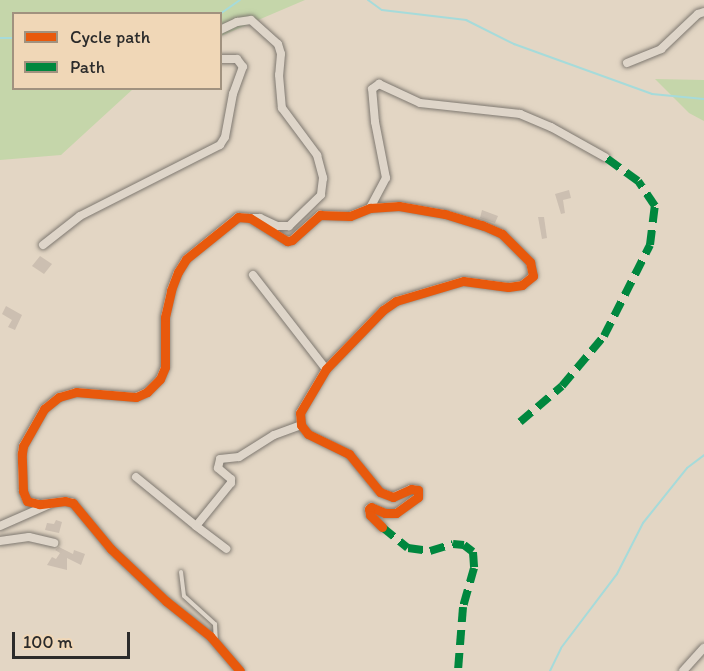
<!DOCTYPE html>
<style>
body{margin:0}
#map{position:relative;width:704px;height:671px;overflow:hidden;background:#e3d6c4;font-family:Itim,sans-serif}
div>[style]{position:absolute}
.green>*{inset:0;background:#c5d6aa}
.stream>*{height:2px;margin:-1px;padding:0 1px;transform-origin:1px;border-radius:1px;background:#a6dbda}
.building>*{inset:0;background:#ccbfb1}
.roads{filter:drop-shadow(0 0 2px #7e7870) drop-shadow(0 0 2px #7e7870)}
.service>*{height:4px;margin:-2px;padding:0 2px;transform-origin:2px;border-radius:2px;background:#ded5c9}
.minor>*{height:8px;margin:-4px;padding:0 4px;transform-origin:4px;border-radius:4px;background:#ded5c9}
.quiet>*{height:8px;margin-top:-4px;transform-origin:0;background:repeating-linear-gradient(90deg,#00873e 0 15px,transparent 0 23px)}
.cycleway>*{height:9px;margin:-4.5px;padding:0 4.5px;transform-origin:4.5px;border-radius:4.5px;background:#e8590c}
span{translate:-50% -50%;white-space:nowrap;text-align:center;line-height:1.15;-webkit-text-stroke:4.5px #f0d7b7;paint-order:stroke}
.legend{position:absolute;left:12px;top:12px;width:210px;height:78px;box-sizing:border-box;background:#f0d7b7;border:2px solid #a1927f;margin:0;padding:8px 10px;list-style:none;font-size:18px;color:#2b2b2b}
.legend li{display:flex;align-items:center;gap:12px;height:30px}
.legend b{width:30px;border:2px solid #a1927f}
.scale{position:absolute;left:12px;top:632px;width:118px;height:27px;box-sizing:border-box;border:3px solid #2b2b2b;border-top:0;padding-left:8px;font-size:18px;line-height:21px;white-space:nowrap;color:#2b2b2b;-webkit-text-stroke:4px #f0d7b7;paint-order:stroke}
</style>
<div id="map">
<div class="green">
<i style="clip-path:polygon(0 0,305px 0,221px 36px,220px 14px,14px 14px,14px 88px,133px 89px,61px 155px,0 160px)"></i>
<i style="clip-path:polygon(655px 79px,704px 80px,704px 121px,689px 113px)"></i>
</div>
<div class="stream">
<i style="left:368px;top:0;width:17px;rotate:36deg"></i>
<i style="left:382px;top:10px;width:85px;rotate:6.8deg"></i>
<i style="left:466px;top:20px;width:54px;rotate:26.6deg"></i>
<i style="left:514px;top:44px;width:147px;rotate:19.9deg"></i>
<i style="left:652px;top:94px;width:52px;rotate:5.5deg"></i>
<i style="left:220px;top:14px;width:24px;rotate:-35deg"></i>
<i style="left:0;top:38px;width:14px"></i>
<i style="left:550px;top:671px;width:25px;rotate:-64deg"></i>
<i style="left:561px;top:648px;width:93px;rotate:-52.9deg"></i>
<i style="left:617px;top:574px;width:57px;rotate:-63deg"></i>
<i style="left:643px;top:523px;width:70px;rotate:-51.3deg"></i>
<i style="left:687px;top:468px;width:21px;rotate:-37deg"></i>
</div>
<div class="building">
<i style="clip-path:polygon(569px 190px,571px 198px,563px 200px,565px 213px,561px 214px,555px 194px)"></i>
<i style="clip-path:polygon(482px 210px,498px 216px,495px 223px,480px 218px)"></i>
<i style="clip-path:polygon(538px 217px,544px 217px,547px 238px,542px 239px)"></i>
<i style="clip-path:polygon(40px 256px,52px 264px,44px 274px,32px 266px)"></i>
<i style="clip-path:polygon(6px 306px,22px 315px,15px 330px,8px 327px,12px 320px,2px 314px)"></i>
<i style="clip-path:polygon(56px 520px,62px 522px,59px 533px,45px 530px,47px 523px,54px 524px)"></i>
<i style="clip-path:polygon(59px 547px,73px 554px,74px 550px,85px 554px,81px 565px,67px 558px,67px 570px,47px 565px,52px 557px,56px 559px,60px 553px,55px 550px)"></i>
</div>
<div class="roads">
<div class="service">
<i style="left:181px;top:572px;width:24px;rotate:83deg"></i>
<i style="left:184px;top:596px;width:42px;rotate:42.1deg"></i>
<i style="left:215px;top:624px;width:18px;rotate:87deg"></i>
</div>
<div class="minor">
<i style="left:220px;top:30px;width:19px;rotate:-25deg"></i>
<i style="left:237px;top:22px;width:14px;rotate:-8deg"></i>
<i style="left:251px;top:20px;width:36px;rotate:42deg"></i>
<i style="left:278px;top:44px;width:10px;rotate:73deg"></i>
<i style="left:281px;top:54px;width:21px;rotate:95deg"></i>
<i style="left:279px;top:75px;width:33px;rotate:85deg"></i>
<i style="left:282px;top:108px;width:59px;rotate:53.3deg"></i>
<i style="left:317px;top:155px;width:24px;rotate:75deg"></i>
<i style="left:323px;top:178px;width:17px;rotate:97deg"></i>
<i style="left:321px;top:195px;width:45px;rotate:135.9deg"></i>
<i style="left:289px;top:226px;width:12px;rotate:180deg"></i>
<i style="left:277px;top:226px;width:19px;rotate:-155deg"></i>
<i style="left:260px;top:218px;width:10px;rotate:180deg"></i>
<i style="left:627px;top:63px;width:37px;rotate:-22deg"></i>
<i style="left:661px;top:49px;width:51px;rotate:-43.4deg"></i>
<i style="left:698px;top:14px;width:6px;rotate:-18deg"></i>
<i style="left:370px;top:208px;width:34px;rotate:-62deg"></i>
<i style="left:386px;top:178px;width:57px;rotate:-101.1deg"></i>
<i style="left:375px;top:122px;width:33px;rotate:-95deg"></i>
<i style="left:372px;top:89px;width:9px;rotate:-36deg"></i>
<i style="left:379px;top:84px;width:45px;rotate:24.9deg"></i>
<i style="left:420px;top:103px;width:101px;rotate:6.3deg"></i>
<i style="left:520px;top:114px;width:34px;rotate:23deg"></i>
<i style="left:551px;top:127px;width:62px;rotate:29.1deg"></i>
<i style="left:43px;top:245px;width:47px;rotate:-38.1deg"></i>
<i style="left:80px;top:216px;width:157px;rotate:-26.9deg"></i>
<i style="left:220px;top:145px;width:9px;rotate:-58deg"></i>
<i style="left:225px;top:137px;width:44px;rotate:-79.5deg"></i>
<i style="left:233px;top:94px;width:29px;rotate:-70deg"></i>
<i style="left:243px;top:67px;width:10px;rotate:-127deg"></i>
<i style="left:237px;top:59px;width:17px;rotate:180deg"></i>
<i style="left:253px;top:275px;width:119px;rotate:52.2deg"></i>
<i style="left:136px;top:477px;width:77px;rotate:39.2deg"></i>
<i style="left:196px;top:526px;width:55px;rotate:-50.9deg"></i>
<i style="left:231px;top:483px;width:4px;rotate:-90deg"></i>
<i style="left:231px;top:479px;width:17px;rotate:-140deg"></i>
<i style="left:218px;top:468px;width:9px;rotate:-77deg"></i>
<i style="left:220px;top:459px;width:19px;rotate:-6deg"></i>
<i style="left:239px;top:457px;width:41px;rotate:-32.2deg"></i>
<i style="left:274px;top:435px;width:29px;rotate:-20deg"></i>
<i style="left:0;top:526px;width:55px;rotate:-23.7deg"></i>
<i style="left:196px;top:526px;width:38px;rotate:37deg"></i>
<i style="left:0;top:541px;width:29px;rotate:-8deg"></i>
<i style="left:29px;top:537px;width:26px;rotate:13deg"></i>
<i style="left:240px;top:671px;width:46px;rotate:-130.6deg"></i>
<i style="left:210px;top:636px;width:56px;rotate:-141.5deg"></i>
<i style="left:166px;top:601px;width:76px;rotate:-136.6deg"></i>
<i style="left:111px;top:549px;width:60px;rotate:-129.6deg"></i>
<i style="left:73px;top:503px;width:8px;rotate:-166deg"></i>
<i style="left:65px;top:501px;width:26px;rotate:173deg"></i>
<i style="left:39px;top:504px;width:12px;rotate:-166deg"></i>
<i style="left:27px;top:501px;width:11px;rotate:-112deg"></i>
<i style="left:23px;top:491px;width:38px;rotate:-92deg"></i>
<i style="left:22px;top:453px;width:7px;rotate:-82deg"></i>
<i style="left:23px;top:446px;width:43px;rotate:-60.4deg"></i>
<i style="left:44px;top:409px;width:19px;rotate:-39deg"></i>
<i style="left:59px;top:397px;width:18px;rotate:-16deg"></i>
<i style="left:76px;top:392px;width:60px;rotate:4.8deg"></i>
<i style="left:136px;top:397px;width:12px;rotate:-24deg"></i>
<i style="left:147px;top:392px;width:18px;rotate:-45deg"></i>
<i style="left:160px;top:379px;width:13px;rotate:-67deg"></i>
<i style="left:165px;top:367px;width:50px;rotate:-90deg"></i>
<i style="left:165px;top:317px;width:28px;rotate:-77deg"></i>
<i style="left:171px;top:290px;width:19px;rotate:-69deg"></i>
<i style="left:178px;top:272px;width:15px;rotate:-58deg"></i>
<i style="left:186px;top:259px;width:67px;rotate:-38.9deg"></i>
<i style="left:238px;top:217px;width:12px;rotate:5deg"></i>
<i style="left:250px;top:218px;width:44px;rotate:31.9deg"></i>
<i style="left:287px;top:241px;width:5px;rotate:-11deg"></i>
<i style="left:292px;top:240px;width:38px;rotate:-42deg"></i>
<i style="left:320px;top:215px;width:30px;rotate:2deg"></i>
<i style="left:350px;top:216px;width:22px;rotate:-22deg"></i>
<i style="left:370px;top:208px;width:29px;rotate:-4deg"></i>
<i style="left:399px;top:206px;width:47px;rotate:9.9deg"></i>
<i style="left:445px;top:214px;width:39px;rotate:17deg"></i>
<i style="left:482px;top:225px;width:22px;rotate:24deg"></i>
<i style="left:502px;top:234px;width:40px;rotate:45deg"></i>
<i style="left:530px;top:262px;width:14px;rotate:78deg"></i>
<i style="left:533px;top:276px;width:14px;rotate:141deg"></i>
<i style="left:522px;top:285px;width:14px;rotate:172deg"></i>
<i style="left:508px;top:287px;width:45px;rotate:-172.4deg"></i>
<i style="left:463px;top:281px;width:70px;rotate:163.4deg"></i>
<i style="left:396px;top:301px;width:16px;rotate:145deg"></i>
<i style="left:383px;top:310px;width:82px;rotate:134deg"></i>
<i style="left:326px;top:369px;width:51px;rotate:120.6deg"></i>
<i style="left:300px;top:413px;width:12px;rotate:85deg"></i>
<i style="left:301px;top:425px;width:11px;rotate:52deg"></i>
<i style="left:308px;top:434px;width:46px;rotate:26deg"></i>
<i style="left:349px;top:454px;width:49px;rotate:50.8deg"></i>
<i style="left:380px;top:492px;width:14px;rotate:21deg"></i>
<i style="left:393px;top:497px;width:20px;rotate:-24deg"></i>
<i style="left:411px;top:489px;width:7px;rotate:8deg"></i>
<i style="left:418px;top:490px;width:7px;rotate:90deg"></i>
<i style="left:418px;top:497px;width:27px;rotate:144deg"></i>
<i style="left:396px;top:513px;width:11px;rotate:180deg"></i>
<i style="left:385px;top:513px;width:15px;rotate:-157deg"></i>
<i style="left:371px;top:507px;width:3px;rotate:135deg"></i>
<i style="left:369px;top:509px;width:6px;rotate:81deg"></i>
<i style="left:370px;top:515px;width:17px;rotate:45deg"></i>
<i style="left:683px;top:671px;width:31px;rotate:-48deg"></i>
</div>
</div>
<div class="quiet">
<i style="left:520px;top:422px;width:55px;rotate:-40.6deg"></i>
<i style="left:562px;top:386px;width:65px;rotate:-50deg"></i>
<i style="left:604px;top:336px;width:102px;rotate:-63.2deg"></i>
<i style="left:650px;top:245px;width:39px;rotate:-83deg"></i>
<i style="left:655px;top:206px;width:30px;rotate:-124deg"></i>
<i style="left:638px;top:181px;width:41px;rotate:-144deg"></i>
<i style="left:382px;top:527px;width:33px;rotate:39deg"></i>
<i style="left:408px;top:548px;width:22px;rotate:8deg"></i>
<i style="left:430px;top:551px;width:24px;rotate:-17deg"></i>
<i style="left:453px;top:544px;width:11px;rotate:5deg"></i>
<i style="left:464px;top:545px;width:11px;rotate:38deg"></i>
<i style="left:473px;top:552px;width:16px;rotate:86deg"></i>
<i style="left:474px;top:568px;width:41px;rotate:105.8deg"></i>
<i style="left:463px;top:607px;width:64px;rotate:94.5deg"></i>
</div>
<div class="cycleway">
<i style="left:240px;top:671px;width:46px;rotate:-130.6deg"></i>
<i style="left:210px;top:636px;width:56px;rotate:-141.5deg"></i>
<i style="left:166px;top:601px;width:76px;rotate:-136.6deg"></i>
<i style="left:111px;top:549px;width:60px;rotate:-129.6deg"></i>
<i style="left:73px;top:503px;width:8px;rotate:-166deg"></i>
<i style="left:65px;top:501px;width:26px;rotate:173deg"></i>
<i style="left:39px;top:504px;width:12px;rotate:-166deg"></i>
<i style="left:27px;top:501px;width:11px;rotate:-112deg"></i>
<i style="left:23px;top:491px;width:38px;rotate:-92deg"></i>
<i style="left:22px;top:453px;width:7px;rotate:-82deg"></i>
<i style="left:23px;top:446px;width:43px;rotate:-60.4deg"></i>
<i style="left:44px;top:409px;width:19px;rotate:-39deg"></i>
<i style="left:59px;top:397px;width:18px;rotate:-16deg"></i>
<i style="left:76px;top:392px;width:60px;rotate:4.8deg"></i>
<i style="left:136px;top:397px;width:12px;rotate:-24deg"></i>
<i style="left:147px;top:392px;width:18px;rotate:-45deg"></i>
<i style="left:160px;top:379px;width:13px;rotate:-67deg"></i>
<i style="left:165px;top:367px;width:50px;rotate:-90deg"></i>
<i style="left:165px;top:317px;width:28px;rotate:-77deg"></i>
<i style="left:171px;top:290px;width:19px;rotate:-69deg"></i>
<i style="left:178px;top:272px;width:15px;rotate:-58deg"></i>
<i style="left:186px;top:259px;width:67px;rotate:-38.9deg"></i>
<i style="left:238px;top:217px;width:12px;rotate:5deg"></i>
<i style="left:250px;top:218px;width:44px;rotate:31.9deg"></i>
<i style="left:287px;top:241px;width:5px;rotate:-11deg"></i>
<i style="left:292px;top:240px;width:38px;rotate:-42deg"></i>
<i style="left:320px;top:215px;width:30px;rotate:2deg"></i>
<i style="left:350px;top:216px;width:22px;rotate:-22deg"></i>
<i style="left:370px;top:208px;width:29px;rotate:-4deg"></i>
<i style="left:399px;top:206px;width:47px;rotate:9.9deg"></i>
<i style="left:445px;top:214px;width:39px;rotate:17deg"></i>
<i style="left:482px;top:225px;width:22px;rotate:24deg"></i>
<i style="left:502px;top:234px;width:40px;rotate:45deg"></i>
<i style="left:530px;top:262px;width:14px;rotate:78deg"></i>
<i style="left:533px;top:276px;width:14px;rotate:141deg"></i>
<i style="left:522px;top:285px;width:14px;rotate:172deg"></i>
<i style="left:508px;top:287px;width:45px;rotate:-172.4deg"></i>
<i style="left:463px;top:281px;width:70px;rotate:163.4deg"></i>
<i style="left:396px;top:301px;width:16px;rotate:145deg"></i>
<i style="left:383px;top:310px;width:82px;rotate:134deg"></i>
<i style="left:326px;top:369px;width:51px;rotate:120.6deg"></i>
<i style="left:300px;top:413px;width:12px;rotate:85deg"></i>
<i style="left:301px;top:425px;width:11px;rotate:52deg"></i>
<i style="left:308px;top:434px;width:46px;rotate:26deg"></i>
<i style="left:349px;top:454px;width:49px;rotate:50.8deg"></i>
<i style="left:380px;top:492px;width:14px;rotate:21deg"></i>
<i style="left:393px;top:497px;width:20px;rotate:-24deg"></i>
<i style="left:411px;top:489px;width:7px;rotate:8deg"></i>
<i style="left:418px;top:490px;width:7px;rotate:90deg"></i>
<i style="left:418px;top:497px;width:27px;rotate:144deg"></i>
<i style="left:396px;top:513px;width:11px;rotate:180deg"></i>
<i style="left:385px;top:513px;width:15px;rotate:-157deg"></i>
<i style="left:371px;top:507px;width:3px;rotate:135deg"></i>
<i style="left:369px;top:509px;width:6px;rotate:81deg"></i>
<i style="left:370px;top:515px;width:17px;rotate:45deg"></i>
</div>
<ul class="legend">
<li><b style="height:8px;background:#e8590c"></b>Cycle path</li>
<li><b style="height:8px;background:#00873e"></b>Path</li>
</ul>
<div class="scale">100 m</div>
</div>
